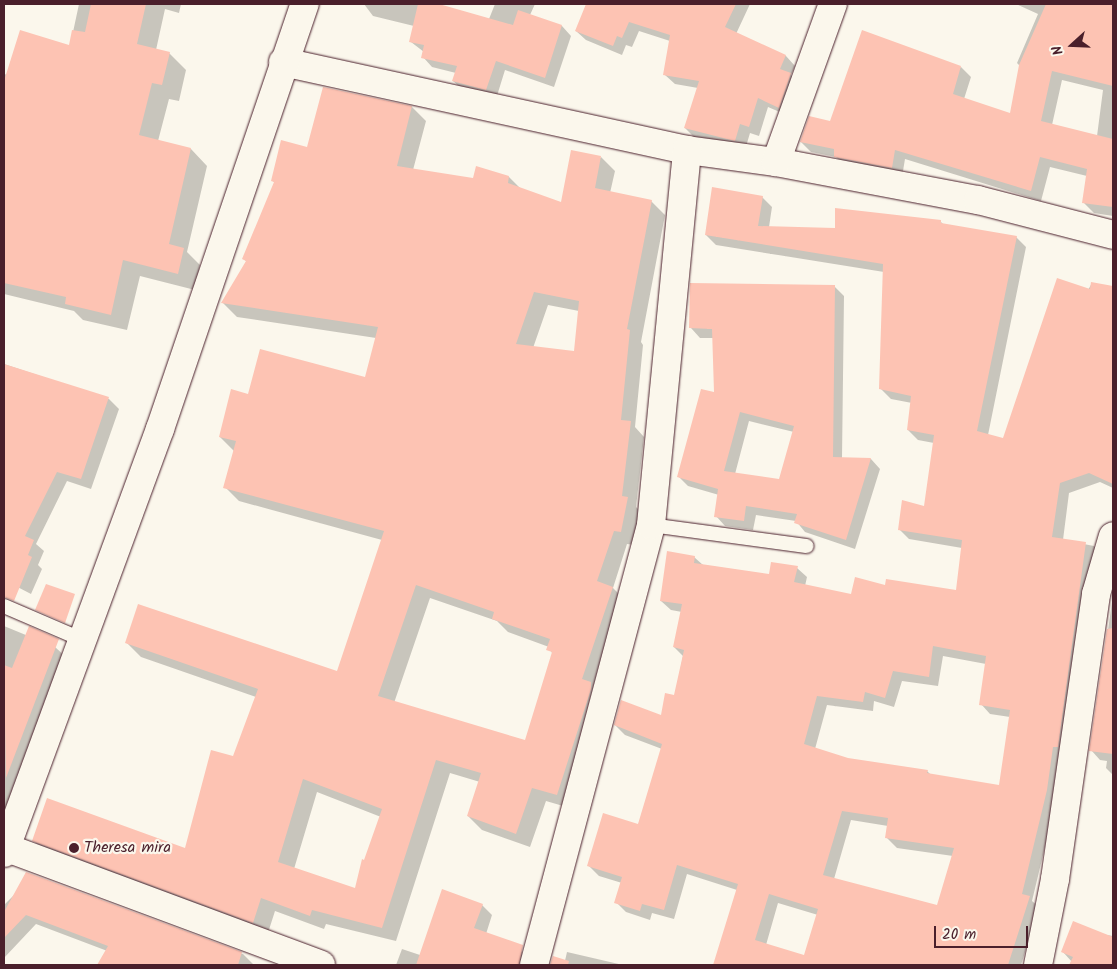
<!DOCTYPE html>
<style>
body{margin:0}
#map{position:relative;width:1117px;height:969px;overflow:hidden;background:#fbf7ec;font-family:Kalam,sans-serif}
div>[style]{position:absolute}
.shadow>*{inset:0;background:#0003}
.building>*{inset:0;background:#fdc3b3}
.roads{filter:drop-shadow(0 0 1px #4a1f2b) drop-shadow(0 0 1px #4a1f2b)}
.lane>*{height:14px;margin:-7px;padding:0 7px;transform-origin:7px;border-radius:7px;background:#fbf7ec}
.street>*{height:28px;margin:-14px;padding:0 14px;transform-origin:14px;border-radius:14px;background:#fbf7ec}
.dots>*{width:14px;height:14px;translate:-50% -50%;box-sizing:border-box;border:2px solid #fbf7ec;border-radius:50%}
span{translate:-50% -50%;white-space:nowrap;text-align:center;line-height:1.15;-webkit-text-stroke:4.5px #fbf7ec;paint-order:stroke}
.poi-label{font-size:16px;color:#4a1f2b}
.left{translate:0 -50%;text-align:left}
.frame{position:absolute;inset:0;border:5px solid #4a1f2b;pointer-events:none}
.north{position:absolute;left:1047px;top:20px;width:50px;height:50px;-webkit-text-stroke:4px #fbf7ec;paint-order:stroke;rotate:250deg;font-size:14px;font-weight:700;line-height:20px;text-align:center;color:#4a1f2b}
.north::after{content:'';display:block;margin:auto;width:18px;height:22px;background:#4a1f2b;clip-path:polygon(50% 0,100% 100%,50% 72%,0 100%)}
.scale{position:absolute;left:934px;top:926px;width:94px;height:22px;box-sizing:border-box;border:2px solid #4a1f2b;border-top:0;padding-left:6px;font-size:15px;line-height:18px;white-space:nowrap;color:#4a1f2b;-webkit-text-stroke:4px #fbf7ec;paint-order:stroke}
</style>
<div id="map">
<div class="shadow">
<i style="clip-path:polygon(79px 4px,181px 4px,179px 13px,165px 9px,156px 50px,169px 53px,186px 70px,179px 101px,169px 99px,158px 141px,191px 149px,207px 166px,187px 252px,200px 265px,195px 290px,140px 276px,127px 330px,83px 320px,74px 311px,4px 294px,4px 75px,70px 46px)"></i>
<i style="clip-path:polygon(364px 4px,434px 4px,489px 19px,495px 4px,535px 4px,530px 15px,562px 26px,571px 36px,554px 87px,505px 70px,496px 99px,463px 90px,453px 81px,456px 73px,432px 67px,423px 57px,424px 52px,411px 42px,414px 26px,373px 16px)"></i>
<i style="clip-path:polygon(587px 4px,750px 4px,736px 34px,786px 56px,795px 66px,791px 75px,800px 84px,789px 116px,768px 107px,759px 136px,750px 133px,745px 150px,695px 138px,685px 128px,698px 88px,675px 84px,665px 75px,670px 41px,639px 31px,632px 47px,626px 45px,622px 55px,586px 40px,576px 31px)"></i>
<i style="clip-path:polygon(evenodd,1016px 4px,1050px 4px,1090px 25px,1099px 4px,1113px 4px,1113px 216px,1094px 213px,1084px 203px,1087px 176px,1050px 167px,1041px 201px,905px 159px,902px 177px,846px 167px,836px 157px,811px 152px,801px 142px,831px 122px,961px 67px,971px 77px,964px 99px,1011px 115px,1022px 68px,1017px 63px,1038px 14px,1016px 4px,1062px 80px,1103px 90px,1097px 136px,1052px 125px,1062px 80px)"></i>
<i style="clip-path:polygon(evenodd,324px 88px,412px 107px,426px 121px,413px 170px,474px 179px,509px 177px,521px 189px,562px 204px,601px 157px,615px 171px,610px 193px,651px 201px,665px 215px,641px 342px,643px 345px,635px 427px,644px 437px,636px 507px,641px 512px,635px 545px,627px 544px,613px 588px,627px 602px,570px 808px,546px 801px,530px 847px,482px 830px,468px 816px,480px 782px,450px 773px,396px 941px,326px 924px,324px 929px,275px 911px,267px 936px,47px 854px,33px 840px,186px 850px,234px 758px,256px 697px,141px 657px,127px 643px,337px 673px,382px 540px,239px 501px,225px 487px,234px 451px,220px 437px,249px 396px,366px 379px,376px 338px,237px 317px,223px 303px,247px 262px,244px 259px,275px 183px,272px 180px,308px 148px,324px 88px,548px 305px,579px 311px,575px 353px,533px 348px,548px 305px,324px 88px,430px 598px,497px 621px,508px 632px,549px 647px,553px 655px,526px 741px,394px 703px,430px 598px,324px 88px,317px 792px,381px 817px,356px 890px,294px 869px,317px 792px)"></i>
<i style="clip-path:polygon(evenodd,762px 197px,772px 207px,769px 227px,836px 229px,940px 221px,944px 225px,1016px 237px,1026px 247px,988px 435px,1003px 439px,1092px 283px,1113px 288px,1113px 488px,1100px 482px,1069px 493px,1063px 540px,1094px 546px,1103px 555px,1056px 801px,1032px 901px,1039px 907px,1021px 965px,714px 965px,737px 890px,687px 874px,674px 919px,652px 913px,650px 920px,626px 912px,616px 902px,622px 883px,599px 876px,589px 866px,638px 826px,662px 749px,625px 735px,615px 725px,662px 717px,675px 696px,683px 656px,674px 647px,682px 612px,671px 610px,661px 601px,694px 557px,703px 565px,770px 575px,797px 568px,807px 577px,805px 586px,852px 595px,886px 586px,957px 591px,962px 548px,909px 539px,899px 529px,925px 508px,934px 443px,918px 440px,908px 430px,912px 403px,891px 399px,881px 389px,884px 272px,716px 245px,706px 235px,762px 197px,943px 656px,986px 664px,981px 704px,990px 714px,1010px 717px,1000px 787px,931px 775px,927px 771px,847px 759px,815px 749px,827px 705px,873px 711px,874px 701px,894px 707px,902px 681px,938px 686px,943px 656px,762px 197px,851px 820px,888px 826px,887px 838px,897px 848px,953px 856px,938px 906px,834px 879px,851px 820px,762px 197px,778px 903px,818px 915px,805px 957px,766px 945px,778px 903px)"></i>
<i style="clip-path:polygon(evenodd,834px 286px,844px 296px,842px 459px,871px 459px,880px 469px,855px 549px,805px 532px,796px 521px,756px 515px,753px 530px,725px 526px,716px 516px,719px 495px,688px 486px,678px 476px,715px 393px,714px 338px,700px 338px,691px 328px,834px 286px,749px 421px,794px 432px,780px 481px,735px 474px,749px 421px)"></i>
<i style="clip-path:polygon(4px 364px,109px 399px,119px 409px,91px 489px,67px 481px,36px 544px,44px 551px,38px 565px,42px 569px,31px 594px,4px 580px)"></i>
<i style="clip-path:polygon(1113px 595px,1113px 775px,1106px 768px,1107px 761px,1100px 760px,1091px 750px)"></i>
<i style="clip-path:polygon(4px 626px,55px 647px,66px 657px,21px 775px,4px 811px)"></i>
<i style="clip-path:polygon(26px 873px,243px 954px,253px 964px,104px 965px,110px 952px,36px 924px,4px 958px,4px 905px,15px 894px)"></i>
<i style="clip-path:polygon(482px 905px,492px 915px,486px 934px,513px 943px,523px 953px,519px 965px,396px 965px,402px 949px,420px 955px)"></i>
<i style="clip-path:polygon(1101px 934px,1113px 936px,1113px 965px,1071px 965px,1072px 962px,1063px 952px)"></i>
<i style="clip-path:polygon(567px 952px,623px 965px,564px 965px)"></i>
</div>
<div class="building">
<i style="clip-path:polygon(91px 4px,146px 4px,137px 44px,170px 52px,162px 85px,152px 83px,139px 135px,191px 148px,169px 244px,184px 248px,178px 274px,123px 260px,111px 315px,65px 304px,66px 297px,4px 283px,4px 81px,20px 30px,69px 45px,72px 30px,85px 32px)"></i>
<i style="clip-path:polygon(418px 4px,439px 4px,513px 25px,518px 10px,562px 25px,545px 78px,496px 61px,486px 90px,452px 81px,457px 66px,421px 58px,424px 45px,409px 42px)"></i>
<i style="clip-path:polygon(586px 4px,736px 4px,725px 27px,786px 55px,780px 69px,791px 73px,779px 108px,758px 98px,749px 127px,740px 124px,735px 141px,684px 128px,699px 81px,663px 75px,670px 35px,629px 22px,622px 38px,617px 36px,613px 46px,575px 31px)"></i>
<i style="clip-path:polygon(1046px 4px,1113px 4px,1113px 86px,1052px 71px,1041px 121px,1113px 139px,1113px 207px,1082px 203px,1087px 169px,1040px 157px,1031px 191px,895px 150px,892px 168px,834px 157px,834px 149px,800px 142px,809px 116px,830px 121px,862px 30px,961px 66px,953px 94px,1010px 113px,1019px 65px)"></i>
<i style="clip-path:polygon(evenodd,323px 87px,412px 106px,397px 166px,473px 178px,476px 166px,509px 176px,508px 183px,561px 202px,571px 150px,601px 156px,595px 188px,652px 200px,627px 329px,630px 330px,621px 420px,631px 421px,622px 496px,628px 497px,621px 532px,614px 531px,597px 581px,613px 587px,582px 679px,591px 682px,591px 689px,557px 795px,532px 788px,516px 834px,467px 816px,481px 773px,436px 760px,382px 928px,312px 910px,310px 916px,261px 898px,253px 923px,32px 841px,47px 798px,185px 848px,211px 750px,233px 756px,258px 689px,125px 643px,138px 604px,337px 671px,384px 531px,223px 488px,236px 441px,219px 437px,231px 389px,248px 394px,260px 349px,365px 377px,378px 327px,221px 303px,246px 261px,242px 259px,274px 182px,271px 181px,281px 140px,307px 147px,323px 87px,534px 292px,579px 301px,574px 351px,516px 344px,534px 292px,323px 87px,416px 585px,494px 612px,492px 619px,550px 639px,546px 650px,552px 652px,525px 740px,378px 696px,416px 585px,323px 87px,303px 779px,382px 809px,364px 860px,362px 859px,355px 888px,278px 862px,303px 779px)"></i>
<i style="clip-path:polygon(evenodd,712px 187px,763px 196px,758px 226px,835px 228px,835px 208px,941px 220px,941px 223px,1017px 236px,977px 431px,1003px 438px,1057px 278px,1090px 289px,1091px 282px,1113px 286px,1113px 484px,1089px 473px,1060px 483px,1052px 537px,1086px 542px,1058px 747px,1053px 747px,1047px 790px,1022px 894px,1030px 896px,1008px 965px,713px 965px,738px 884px,677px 865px,664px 910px,642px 904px,640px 911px,614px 903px,622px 877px,587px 866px,603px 813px,638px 824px,662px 744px,614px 725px,621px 700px,661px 715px,665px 693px,674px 695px,684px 650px,673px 647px,682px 604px,660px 601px,667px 551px,695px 556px,694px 563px,769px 574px,771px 562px,798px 566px,794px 582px,851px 594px,855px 577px,885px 585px,886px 579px,956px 590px,962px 540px,898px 530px,902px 500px,924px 506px,934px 435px,907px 430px,911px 396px,879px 389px,883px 264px,705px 235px,712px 187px,933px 646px,986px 656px,979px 705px,1010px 710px,999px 785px,927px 773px,928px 770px,848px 758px,804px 744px,817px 696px,863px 702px,865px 692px,885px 698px,893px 671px,929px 677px,933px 646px,712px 187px,842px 811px,888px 818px,885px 838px,954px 848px,937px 905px,823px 875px,842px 811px,712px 187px,769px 894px,818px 909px,804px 955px,755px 940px,769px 894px)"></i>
<i style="clip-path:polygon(evenodd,690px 283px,835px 285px,833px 457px,871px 458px,846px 540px,794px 523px,797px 514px,746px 506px,744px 521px,714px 517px,718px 489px,677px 477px,701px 389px,714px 392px,712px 329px,689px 328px,690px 283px,740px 412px,794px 426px,779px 479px,724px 471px,740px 412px)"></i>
<i style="clip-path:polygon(4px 364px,109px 397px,81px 479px,57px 472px,25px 536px,34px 540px,28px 555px,32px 557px,14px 601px,4px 597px)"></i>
<i style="clip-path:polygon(46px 584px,75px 594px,65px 623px,35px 610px)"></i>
<i style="clip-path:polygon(29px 626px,59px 639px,6px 778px,4px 665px,12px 668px)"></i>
<i style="clip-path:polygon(1113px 628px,1113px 754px,1089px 751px,1107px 629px)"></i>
<i style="clip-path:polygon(26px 872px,242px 952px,238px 965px,97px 965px,108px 946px,26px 915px,4px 938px,4px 912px)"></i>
<i style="clip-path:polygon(442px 889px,483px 904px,474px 928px,523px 945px,519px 965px,416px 965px)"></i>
<i style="clip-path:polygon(1073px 921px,1113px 937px,1113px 965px,1069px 965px,1073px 957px,1061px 952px)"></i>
<i style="clip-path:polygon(553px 956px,569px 961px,568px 965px,550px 965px)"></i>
</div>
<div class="roads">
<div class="lane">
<i style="left:651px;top:525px;width:157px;rotate:7.7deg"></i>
<i style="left:4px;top:606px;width:86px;rotate:23.3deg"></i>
</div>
<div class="street">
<i style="left:283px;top:62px;width:413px;rotate:12.3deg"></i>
<i style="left:687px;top:150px;width:90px;rotate:7.7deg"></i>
<i style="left:776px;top:162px;width:206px;rotate:10.7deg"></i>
<i style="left:978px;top:200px;width:139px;rotate:14.5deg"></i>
<i style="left:776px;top:162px;width:168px;rotate:-70.2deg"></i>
<i style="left:7px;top:848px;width:335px;rotate:20.4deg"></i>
<i style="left:4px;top:853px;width:452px;rotate:-69.8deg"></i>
<i style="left:160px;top:429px;width:449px;rotate:-71.2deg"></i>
<i style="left:534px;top:965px;width:455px;rotate:-75.1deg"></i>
<i style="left:651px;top:525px;width:377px;rotate:-84.5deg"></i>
<i style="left:1038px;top:965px;width:88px;rotate:-78.8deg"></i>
<i style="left:1055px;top:879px;width:288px;rotate:-81.8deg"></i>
<i style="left:1096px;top:594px;width:60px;rotate:-73.7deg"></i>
</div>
</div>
<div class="dots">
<i style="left:74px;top:848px;background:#4a1f2b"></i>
</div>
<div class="poi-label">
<span class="left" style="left:84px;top:848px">Theresa mira</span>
</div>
<div class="frame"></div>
<div class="north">N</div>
<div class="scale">20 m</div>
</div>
